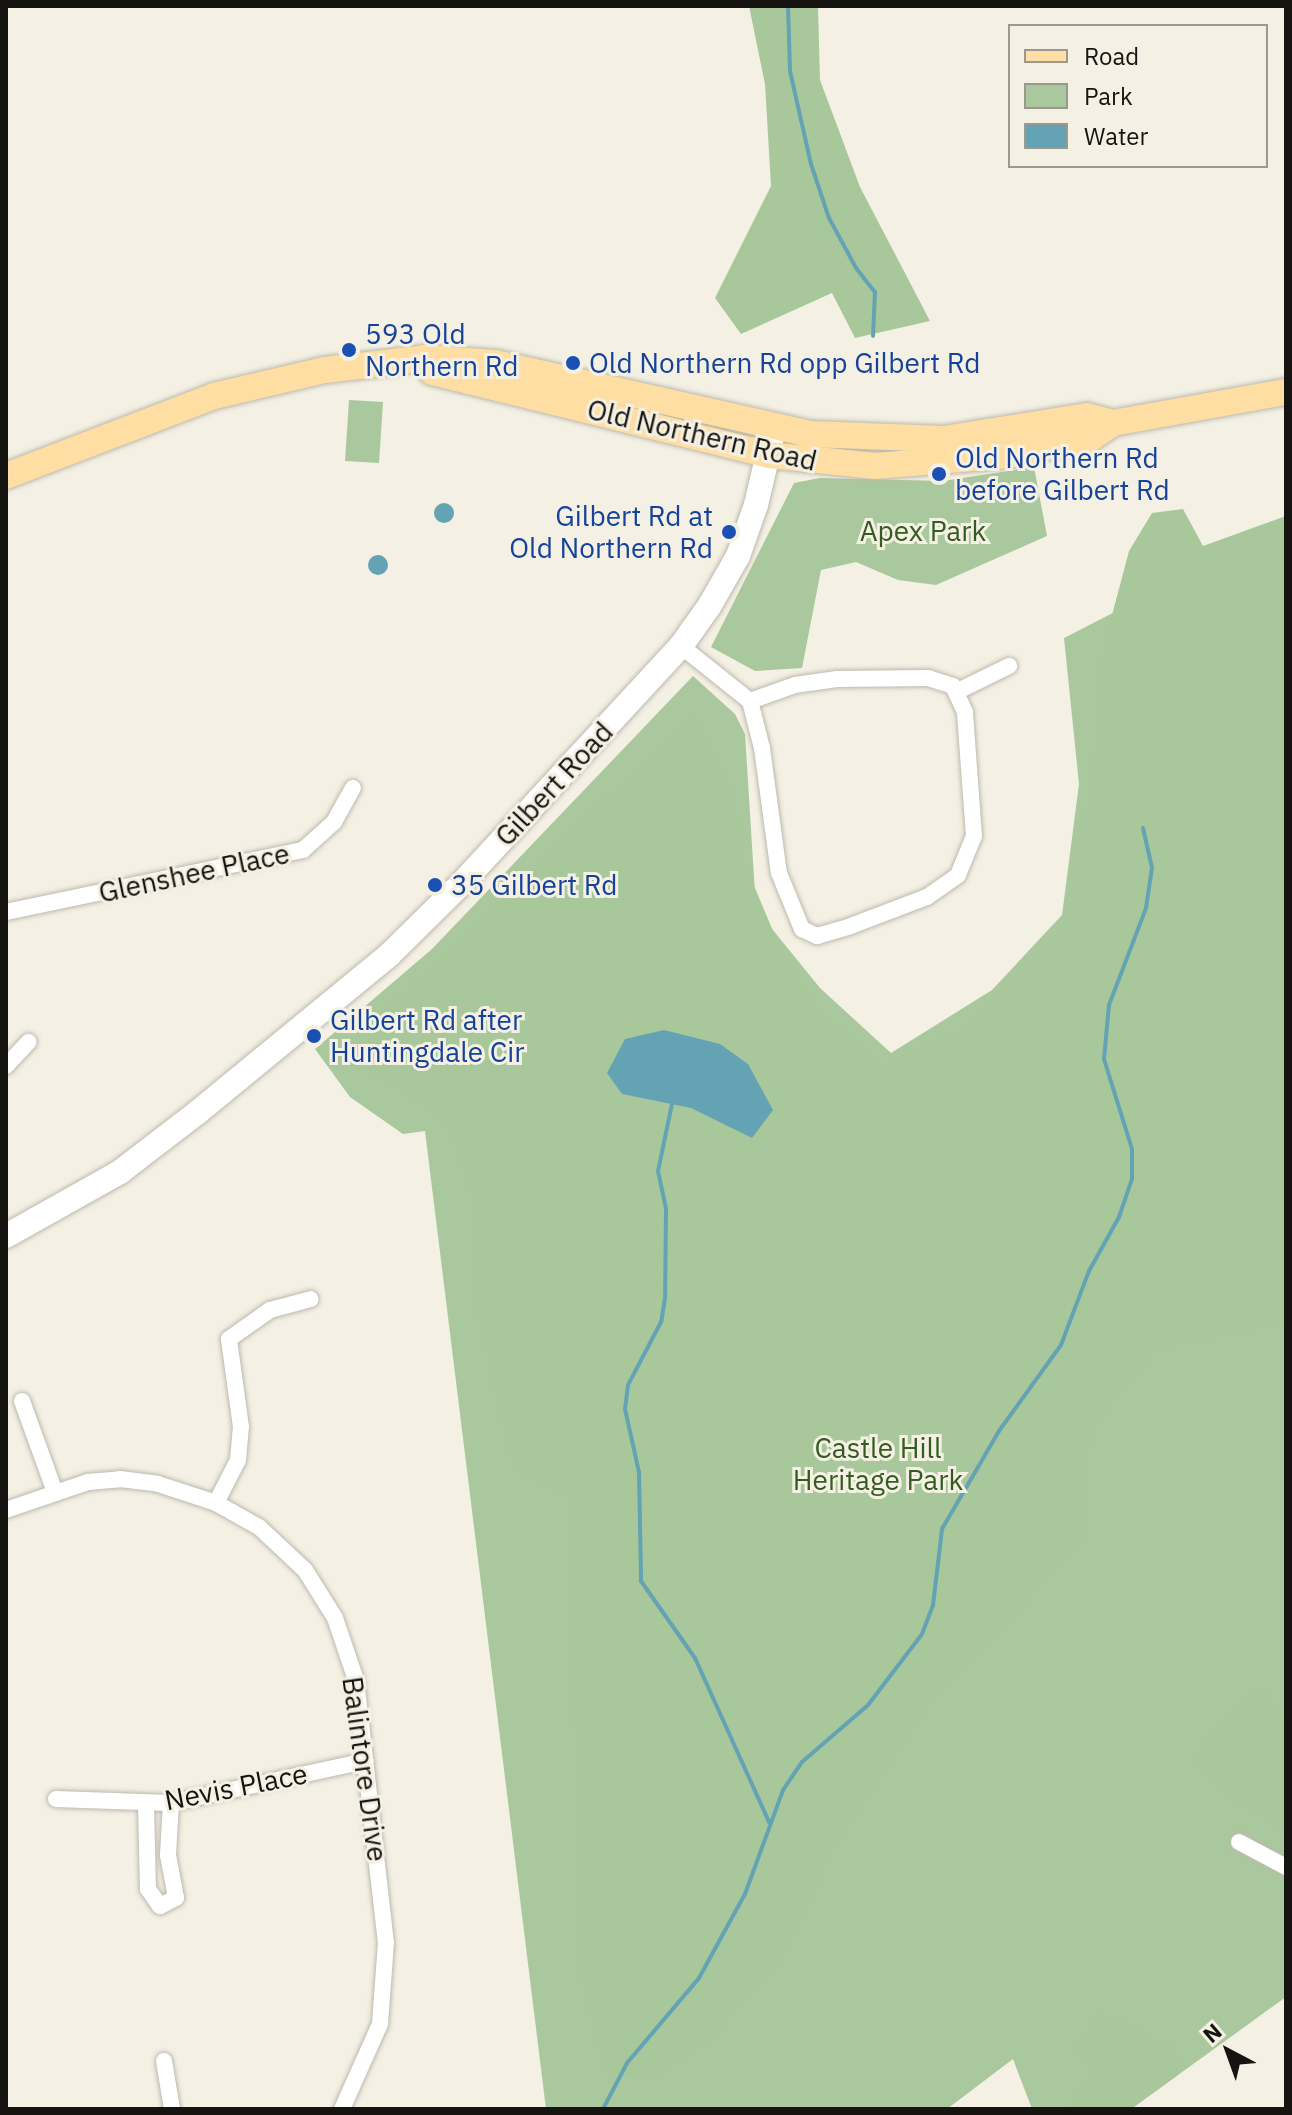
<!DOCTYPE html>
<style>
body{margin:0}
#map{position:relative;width:1292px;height:2115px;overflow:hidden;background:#f4f0e4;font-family:"IBM Plex Sans",sans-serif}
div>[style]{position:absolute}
.green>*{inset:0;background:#aac89d}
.forest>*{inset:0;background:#a8c89b}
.water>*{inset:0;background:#63a3b4}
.round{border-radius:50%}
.stream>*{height:4px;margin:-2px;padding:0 2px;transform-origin:2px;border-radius:2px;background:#63a3b4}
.roads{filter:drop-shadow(0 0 2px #bdb9ad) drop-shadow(0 0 2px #bdb9ad)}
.minor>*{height:16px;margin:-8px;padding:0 8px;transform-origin:8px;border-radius:8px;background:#fff}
.secondary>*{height:24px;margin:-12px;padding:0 12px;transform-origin:12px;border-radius:12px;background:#fff}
.primary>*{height:26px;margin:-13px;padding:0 13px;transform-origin:13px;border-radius:13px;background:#fedea2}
.dots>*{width:22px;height:22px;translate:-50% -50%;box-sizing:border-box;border:4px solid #f4f0e4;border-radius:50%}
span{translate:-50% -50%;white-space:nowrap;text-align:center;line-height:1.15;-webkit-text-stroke:6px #f4f0e4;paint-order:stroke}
.transit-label{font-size:28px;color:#164399}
.left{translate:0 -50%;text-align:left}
.right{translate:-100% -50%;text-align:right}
.street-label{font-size:28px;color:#161410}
.park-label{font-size:28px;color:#355c20}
.frame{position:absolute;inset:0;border:8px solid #161410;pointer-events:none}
.legend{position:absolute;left:1008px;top:24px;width:260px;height:144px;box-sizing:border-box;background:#f4f0e4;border:2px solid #9b988f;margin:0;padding:10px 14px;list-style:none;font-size:24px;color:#161410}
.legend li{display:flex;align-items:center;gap:16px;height:40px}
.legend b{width:40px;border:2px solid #9b988f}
.north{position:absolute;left:1188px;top:2011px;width:80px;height:80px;-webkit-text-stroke:6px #f4f0e4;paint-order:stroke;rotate:319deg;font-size:22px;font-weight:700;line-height:32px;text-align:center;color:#161410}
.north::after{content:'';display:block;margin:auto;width:28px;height:36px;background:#161410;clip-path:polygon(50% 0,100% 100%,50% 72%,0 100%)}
</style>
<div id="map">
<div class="green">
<i style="clip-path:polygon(349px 400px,383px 402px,379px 463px,345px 461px)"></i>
<i style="clip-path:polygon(1034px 467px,1047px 536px,936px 585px,898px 580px,856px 562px,821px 570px,802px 668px,755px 671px,711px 647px,794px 483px,820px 478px,943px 481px)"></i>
<i style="clip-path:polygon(1277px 529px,1286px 539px,1286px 1997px,1131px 2109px,1032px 2109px,1013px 2059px,947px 2109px,546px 2109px,425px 1131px,403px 1134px,350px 1097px,315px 1049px,432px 949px,693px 676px,735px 714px,745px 734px,756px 909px,820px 988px,891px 1053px,992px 990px,1062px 915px,1079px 784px,1064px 638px)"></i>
</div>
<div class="forest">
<i style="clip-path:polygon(749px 6px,818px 6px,820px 80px,860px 187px,930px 321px,855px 338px,832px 293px,741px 334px,715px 298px,771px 186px,765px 84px)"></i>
<i style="clip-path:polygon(1183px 509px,1203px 546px,1286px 516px,1286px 1328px,1269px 1326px,1157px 1350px,1091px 1432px,1083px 1544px,935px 1698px,832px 1854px,783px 1959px,713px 2038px,654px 2079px,604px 2074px,580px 1977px,569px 1498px,514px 1472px,477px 1316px,471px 1191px,449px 1126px,394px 1086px,334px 1058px,693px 713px,735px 793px,744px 862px,781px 950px,817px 1005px,881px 1065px,970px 1024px,1059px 934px,1092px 779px,1103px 649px,1129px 551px,1152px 513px)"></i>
<i style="clip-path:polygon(1261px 1686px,1286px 1717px,1286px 1834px,1223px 1794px,1192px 1760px,1225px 1713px)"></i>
<i style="clip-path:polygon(1098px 2013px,1124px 2018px,1152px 2039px,1168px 2041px,1178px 2058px,1178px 2075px,1131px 2109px,1065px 2109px,1096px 2069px,1072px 2048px)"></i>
</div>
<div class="water">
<i class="round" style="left:434px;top:503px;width:20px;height:20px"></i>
<i class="round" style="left:368px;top:555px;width:20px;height:20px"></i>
<i style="clip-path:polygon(664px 1030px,720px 1044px,748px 1064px,773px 1110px,752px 1138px,691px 1108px,622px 1094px,607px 1073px,625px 1039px)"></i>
</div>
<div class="stream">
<i style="left:788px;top:6px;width:65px;rotate:88.2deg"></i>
<i style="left:790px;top:71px;width:95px;rotate:77.3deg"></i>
<i style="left:811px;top:164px;width:57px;rotate:71.6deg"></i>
<i style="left:829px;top:218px;width:57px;rotate:61.6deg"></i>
<i style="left:856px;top:268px;width:31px;rotate:52deg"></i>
<i style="left:875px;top:292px;width:44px;rotate:92.6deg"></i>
<i style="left:672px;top:1104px;width:68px;rotate:101.8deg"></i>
<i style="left:658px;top:1171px;width:39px;rotate:78deg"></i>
<i style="left:666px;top:1209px;width:89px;rotate:90.6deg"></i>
<i style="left:665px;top:1298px;width:24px;rotate:99deg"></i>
<i style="left:661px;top:1322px;width:71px;rotate:117.6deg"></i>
<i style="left:628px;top:1385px;width:24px;rotate:97deg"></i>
<i style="left:625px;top:1409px;width:65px;rotate:77.5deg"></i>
<i style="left:639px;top:1472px;width:109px;rotate:88.9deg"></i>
<i style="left:641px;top:1581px;width:94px;rotate:55deg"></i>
<i style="left:695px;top:1658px;width:180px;rotate:65.7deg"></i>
<i style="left:603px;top:2109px;width:52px;rotate:-62.4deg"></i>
<i style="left:627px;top:2063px;width:111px;rotate:-49.7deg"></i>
<i style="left:699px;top:1978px;width:96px;rotate:-61.3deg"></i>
<i style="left:745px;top:1894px;width:111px;rotate:-69.9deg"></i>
<i style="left:783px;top:1790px;width:34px;rotate:-56deg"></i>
<i style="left:802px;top:1762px;width:87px;rotate:-40.8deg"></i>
<i style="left:868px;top:1705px;width:89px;rotate:-52.7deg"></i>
<i style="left:922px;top:1634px;width:31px;rotate:-69deg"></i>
<i style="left:933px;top:1605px;width:77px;rotate:-83.2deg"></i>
<i style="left:942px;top:1529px;width:113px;rotate:-59.8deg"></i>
<i style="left:999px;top:1431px;width:106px;rotate:-54.2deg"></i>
<i style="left:1061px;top:1345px;width:79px;rotate:-69.3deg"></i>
<i style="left:1089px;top:1271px;width:62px;rotate:-60.9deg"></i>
<i style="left:1119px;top:1217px;width:40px;rotate:-71.1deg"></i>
<i style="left:1132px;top:1179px;width:30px;rotate:-90deg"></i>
<i style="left:1132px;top:1149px;width:94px;rotate:-107.3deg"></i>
<i style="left:1104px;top:1059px;width:54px;rotate:-84.7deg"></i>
<i style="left:1109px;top:1005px;width:104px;rotate:-69.1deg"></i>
<i style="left:1146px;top:908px;width:40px;rotate:-81.5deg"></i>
<i style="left:1152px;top:868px;width:41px;rotate:-102.7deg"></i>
</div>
<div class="roads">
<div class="minor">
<i style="left:681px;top:646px;width:88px;rotate:38.6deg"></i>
<i style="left:750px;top:701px;width:49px;rotate:75.7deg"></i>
<i style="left:762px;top:748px;width:126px;rotate:82.3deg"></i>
<i style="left:779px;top:873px;width:61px;rotate:67.7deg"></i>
<i style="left:802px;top:929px;width:17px;rotate:25deg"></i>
<i style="left:817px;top:936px;width:32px;rotate:-16deg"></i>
<i style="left:848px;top:927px;width:85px;rotate:-20.8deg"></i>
<i style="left:927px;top:897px;width:38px;rotate:-35deg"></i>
<i style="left:958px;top:875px;width:42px;rotate:-67.7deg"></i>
<i style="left:974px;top:836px;width:124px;rotate:-94.2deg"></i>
<i style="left:965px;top:712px;width:29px;rotate:-115deg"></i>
<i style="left:953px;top:686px;width:25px;rotate:-162deg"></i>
<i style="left:929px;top:678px;width:92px;rotate:179.4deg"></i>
<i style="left:837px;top:679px;width:42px;rotate:171.9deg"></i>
<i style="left:795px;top:685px;width:48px;rotate:160.4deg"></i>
<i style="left:958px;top:691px;width:57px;rotate:-26.1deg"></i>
<i style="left:6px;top:912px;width:303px;rotate:-11.8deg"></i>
<i style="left:303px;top:850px;width:42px;rotate:-42.1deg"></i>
<i style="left:334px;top:822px;width:39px;rotate:-61deg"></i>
<i style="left:6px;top:1066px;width:33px;rotate:-47deg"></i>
<i style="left:22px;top:1401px;width:97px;rotate:70.1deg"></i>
<i style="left:216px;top:1503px;width:48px;rotate:-62.9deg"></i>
<i style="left:238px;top:1460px;width:33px;rotate:-85deg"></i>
<i style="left:241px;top:1427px;width:89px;rotate:-97.8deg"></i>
<i style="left:229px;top:1339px;width:50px;rotate:-35.3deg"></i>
<i style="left:270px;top:1310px;width:42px;rotate:-15deg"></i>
<i style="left:6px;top:1510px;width:87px;rotate:-18.9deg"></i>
<i style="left:88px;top:1482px;width:32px;rotate:-5deg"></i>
<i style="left:120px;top:1479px;width:38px;rotate:7deg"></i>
<i style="left:158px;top:1484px;width:61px;rotate:18.1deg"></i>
<i style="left:216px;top:1503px;width:49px;rotate:29.2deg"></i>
<i style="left:259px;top:1527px;width:63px;rotate:43.1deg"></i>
<i style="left:305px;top:1570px;width:57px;rotate:58deg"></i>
<i style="left:335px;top:1618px;width:65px;rotate:71.3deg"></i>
<i style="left:356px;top:1680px;width:264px;rotate:83.5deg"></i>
<i style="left:386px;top:1942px;width:82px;rotate:94.2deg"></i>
<i style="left:380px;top:2024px;width:93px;rotate:114.1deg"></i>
<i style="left:56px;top:1799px;width:115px;rotate:2deg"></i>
<i style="left:171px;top:1803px;width:199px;rotate:-12.2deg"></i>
<i style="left:146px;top:1803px;width:86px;rotate:88.7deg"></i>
<i style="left:148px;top:1889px;width:21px;rotate:55deg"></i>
<i style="left:160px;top:1906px;width:18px;rotate:-27deg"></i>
<i style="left:176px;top:1898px;width:44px;rotate:-100.5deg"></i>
<i style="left:168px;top:1855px;width:52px;rotate:-86.7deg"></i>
<i style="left:1239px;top:1842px;width:53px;rotate:28deg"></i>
<i style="left:164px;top:2061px;width:49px;rotate:80.5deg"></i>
</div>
<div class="secondary">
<i style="left:6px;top:1236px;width:131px;rotate:-29.3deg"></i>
<i style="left:120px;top:1172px;width:98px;rotate:-37.6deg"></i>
<i style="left:198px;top:1112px;width:247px;rotate:-39.4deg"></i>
<i style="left:389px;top:955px;width:103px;rotate:-44.6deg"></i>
<i style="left:462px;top:883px;width:323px;rotate:-47.3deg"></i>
<i style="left:681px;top:646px;width:50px;rotate:-54.7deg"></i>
<i style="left:710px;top:605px;width:56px;rotate:-60.3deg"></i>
<i style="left:738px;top:556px;width:54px;rotate:-70.6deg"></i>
<i style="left:756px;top:505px;width:79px;rotate:-76.8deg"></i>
</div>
<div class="primary">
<i style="left:432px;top:372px;width:347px;rotate:13.8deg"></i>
<i style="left:769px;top:455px;width:107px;rotate:5.9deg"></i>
<i style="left:875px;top:466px;width:135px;rotate:-4.7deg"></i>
<i style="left:1010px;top:455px;width:83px;rotate:-11.9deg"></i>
<i style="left:1091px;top:438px;width:27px;rotate:-34deg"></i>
<i style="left:1113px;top:423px;width:176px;rotate:-10.2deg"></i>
<i style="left:6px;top:476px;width:223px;rotate:-21deg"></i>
<i style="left:214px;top:396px;width:114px;rotate:-13.2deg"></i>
<i style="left:325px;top:370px;width:101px;rotate:-6.8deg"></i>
<i style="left:425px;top:358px;width:70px;rotate:4.1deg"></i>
<i style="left:495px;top:363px;width:323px;rotate:12.7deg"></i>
<i style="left:810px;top:434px;width:134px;rotate:2.1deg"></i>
<i style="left:944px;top:439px;width:145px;rotate:-9.1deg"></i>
<i style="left:1087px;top:416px;width:27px;rotate:15deg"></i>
</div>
</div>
<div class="dots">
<i style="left:349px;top:350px;background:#1a4fb4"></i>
<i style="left:573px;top:363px;background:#1a4fb4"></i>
<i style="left:939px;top:474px;background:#1a4fb4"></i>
<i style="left:729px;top:532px;background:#1a4fb4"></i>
<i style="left:435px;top:885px;background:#1a4fb4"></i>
<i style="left:314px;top:1036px;background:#1a4fb4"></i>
</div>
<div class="transit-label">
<span class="left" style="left:365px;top:350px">593 Old<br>Northern Rd</span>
<span class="left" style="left:589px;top:363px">Old Northern Rd opp Gilbert Rd</span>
<span class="left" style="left:955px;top:474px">Old Northern Rd<br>before Gilbert Rd</span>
<span class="right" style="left:713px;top:532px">Gilbert Rd at<br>Old Northern Rd</span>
<span class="left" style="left:451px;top:885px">35 Gilbert Rd</span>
<span class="left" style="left:330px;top:1036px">Gilbert Rd after<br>Huntingdale Cir</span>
</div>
<div class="street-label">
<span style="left:702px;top:435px;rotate:13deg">Old Northern Road</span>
<span style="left:554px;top:784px;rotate:-47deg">Gilbert Road</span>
<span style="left:194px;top:873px;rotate:-12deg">Glenshee Place</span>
<span style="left:365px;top:1769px;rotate:82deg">Balintore Drive</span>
<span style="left:236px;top:1787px;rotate:-11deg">Nevis Place</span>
</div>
<div class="park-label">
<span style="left:923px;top:531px">Apex Park</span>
<span style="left:878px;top:1464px">Castle Hill<br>Heritage Park</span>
</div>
<div class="frame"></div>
<ul class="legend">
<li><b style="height:10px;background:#fedea2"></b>Road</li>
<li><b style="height:22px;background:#aac89d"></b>Park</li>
<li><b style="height:22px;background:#63a3b4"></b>Water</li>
</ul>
<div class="north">N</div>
</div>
